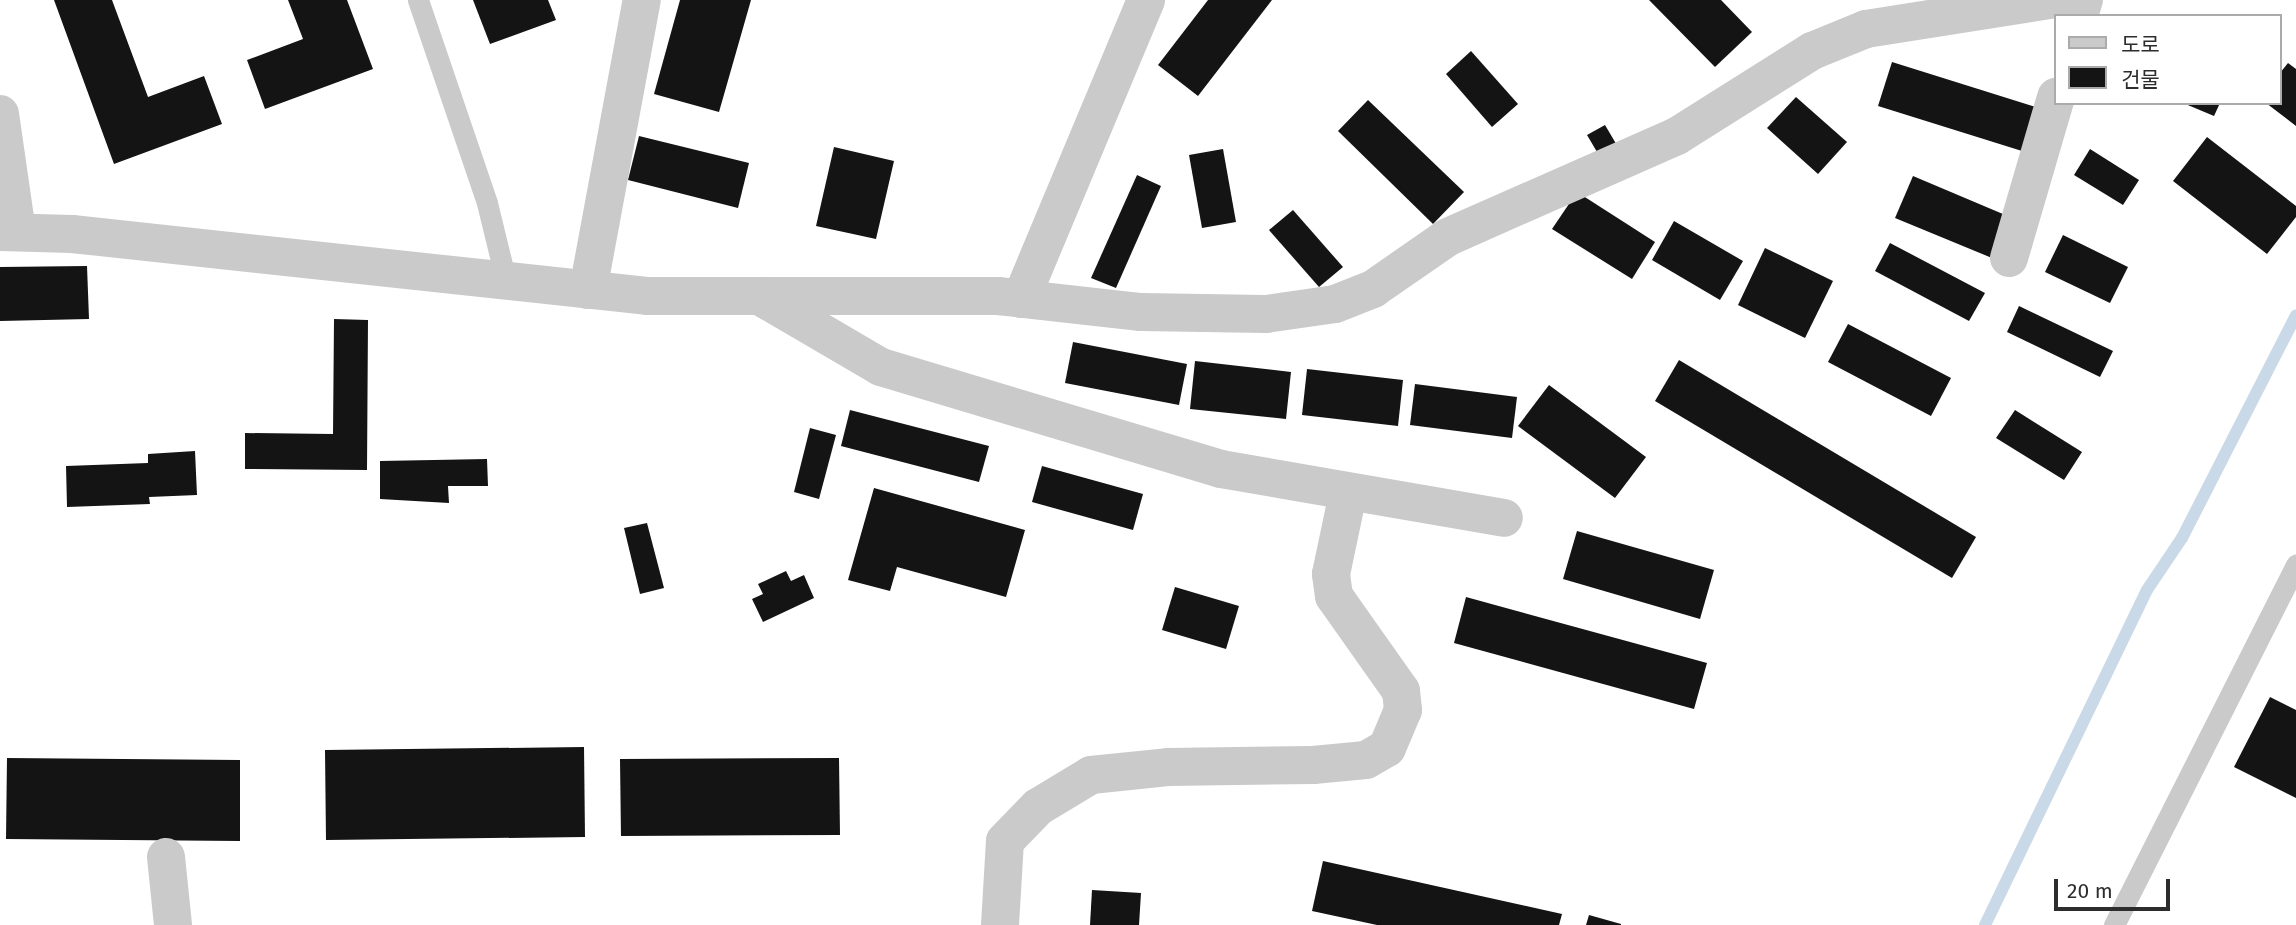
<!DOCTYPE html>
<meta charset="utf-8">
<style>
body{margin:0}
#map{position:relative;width:2296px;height:925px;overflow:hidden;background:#fff;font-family:"Fira Sans","Noto Sans KR",sans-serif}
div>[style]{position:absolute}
.stream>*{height:12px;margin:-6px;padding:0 6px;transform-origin:6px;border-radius:6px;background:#c9d9e7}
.building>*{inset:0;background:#141414}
.service>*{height:21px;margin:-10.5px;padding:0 10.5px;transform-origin:10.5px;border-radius:10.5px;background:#cacaca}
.minor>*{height:38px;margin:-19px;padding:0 19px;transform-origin:19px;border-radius:19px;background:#cacaca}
span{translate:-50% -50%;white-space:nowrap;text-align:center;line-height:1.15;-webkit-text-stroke:7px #fff;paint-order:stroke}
.legend{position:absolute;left:2054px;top:14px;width:228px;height:91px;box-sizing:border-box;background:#fff;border:2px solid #ababab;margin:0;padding:9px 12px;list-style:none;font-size:21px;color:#2d2d2d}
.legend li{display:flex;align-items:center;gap:14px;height:35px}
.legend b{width:35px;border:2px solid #ababab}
.scale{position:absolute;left:2054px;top:879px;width:116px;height:32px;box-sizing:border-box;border:4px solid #2d2d2d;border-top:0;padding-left:9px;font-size:21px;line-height:24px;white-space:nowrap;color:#2d2d2d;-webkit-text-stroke:5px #fff;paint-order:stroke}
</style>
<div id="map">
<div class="stream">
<i style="left:1985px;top:925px;width:372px;rotate:-64.2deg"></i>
<i style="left:2147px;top:590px;width:63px;rotate:-56.1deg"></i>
<i style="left:2182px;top:538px;width:250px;rotate:-62.9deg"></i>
</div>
<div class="building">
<i style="clip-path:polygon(54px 0,112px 0,148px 97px,204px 76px,222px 124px,114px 164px)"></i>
<i style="clip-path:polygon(288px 0,347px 0,373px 69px,265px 109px,247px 60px,303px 39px)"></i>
<i style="clip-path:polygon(473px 0,548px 0,556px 20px,490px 44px)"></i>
<i style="clip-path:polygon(680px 0,751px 0,719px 112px,654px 94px)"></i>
<i style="clip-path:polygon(1208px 0,1272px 0,1198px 96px,1158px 65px)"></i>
<i style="clip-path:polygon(1649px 0,1721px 0,1752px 32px,1715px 67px)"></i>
<i style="clip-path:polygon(1471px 51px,1518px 104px,1492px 127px,1446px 74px)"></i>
<i style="clip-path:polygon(1892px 62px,2036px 107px,2022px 151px,1878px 106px)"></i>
<i style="clip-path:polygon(2288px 63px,2296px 69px,2296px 126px,2266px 103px,2280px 103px,2280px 73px)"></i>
<i style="clip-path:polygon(1796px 97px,1847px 142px,1818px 174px,1767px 128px)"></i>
<i style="clip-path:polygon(1368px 100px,1464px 192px,1433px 224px,1338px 131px)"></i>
<i style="clip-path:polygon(2183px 103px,2220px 103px,2214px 116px)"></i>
<i style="clip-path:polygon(1605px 125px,1618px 147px,1600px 157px,1587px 135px)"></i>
<i style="clip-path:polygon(639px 136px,749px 163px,738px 208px,628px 180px)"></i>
<i style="clip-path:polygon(2207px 137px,2296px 206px,2296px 217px,2267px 254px,2173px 181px)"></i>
<i style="clip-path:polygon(834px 147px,894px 161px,876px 239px,816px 226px)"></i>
<i style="clip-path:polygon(1223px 149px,1236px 222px,1202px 228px,1189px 155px)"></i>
<i style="clip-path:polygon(2090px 149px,2139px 180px,2123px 205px,2074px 175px)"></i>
<i style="clip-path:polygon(1137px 175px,1161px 186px,1116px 288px,1091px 278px)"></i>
<i style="clip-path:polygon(1913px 176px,2010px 217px,1992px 258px,1895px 218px)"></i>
<i style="clip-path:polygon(1577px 192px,1655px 242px,1632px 279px,1552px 229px)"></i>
<i style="clip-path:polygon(1293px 210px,1343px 267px,1319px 287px,1269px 230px)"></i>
<i style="clip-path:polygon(1674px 221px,1743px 261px,1720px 300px,1652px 260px)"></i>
<i style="clip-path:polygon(2063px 235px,2128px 267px,2110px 303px,2045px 272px)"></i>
<i style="clip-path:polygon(1890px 243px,1985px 293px,1969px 321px,1875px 271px)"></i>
<i style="clip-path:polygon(1765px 248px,1833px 281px,1805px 338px,1738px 305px)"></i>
<i style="clip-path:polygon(87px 266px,89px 319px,0 321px,0 267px)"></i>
<i style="clip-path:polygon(2019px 306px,2113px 351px,2100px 377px,2007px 332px)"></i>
<i style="clip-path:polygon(334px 319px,368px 320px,367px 470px,245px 469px,245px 433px,333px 434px)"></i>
<i style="clip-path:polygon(1848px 324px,1951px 378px,1931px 416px,1828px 362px)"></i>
<i style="clip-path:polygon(1073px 342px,1187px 364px,1179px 405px,1065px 383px)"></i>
<i style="clip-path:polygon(1679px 360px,1976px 537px,1952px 578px,1655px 401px)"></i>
<i style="clip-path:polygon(1195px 361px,1291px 372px,1286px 419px,1190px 409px)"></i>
<i style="clip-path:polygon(1307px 369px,1403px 380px,1398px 426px,1302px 415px)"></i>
<i style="clip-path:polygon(1415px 384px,1517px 397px,1512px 438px,1410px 425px)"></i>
<i style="clip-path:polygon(1549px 385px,1646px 457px,1615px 498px,1518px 426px)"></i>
<i style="clip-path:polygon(850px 410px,989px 446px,979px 482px,841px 446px)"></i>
<i style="clip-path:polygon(2015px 410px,2082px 452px,2064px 480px,1996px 438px)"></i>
<i style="clip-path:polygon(810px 428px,836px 435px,819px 499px,794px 492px)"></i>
<i style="clip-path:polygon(195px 451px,197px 495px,149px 497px,150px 504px,67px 507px,66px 466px,148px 463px,148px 454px)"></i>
<i style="clip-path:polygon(487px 459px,488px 486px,448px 486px,449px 503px,380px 499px,380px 461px)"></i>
<i style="clip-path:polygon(1042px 466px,1143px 494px,1133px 530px,1032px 502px)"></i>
<i style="clip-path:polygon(874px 488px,1025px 530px,1006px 597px,897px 567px,890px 591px,848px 580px)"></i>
<i style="clip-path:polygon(647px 523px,664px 588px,640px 594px,624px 528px)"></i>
<i style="clip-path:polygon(1577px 531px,1714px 570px,1700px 619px,1563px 579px)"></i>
<i style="clip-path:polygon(786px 571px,791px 581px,804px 575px,814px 598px,763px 622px,752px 599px,763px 594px,758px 584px)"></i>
<i style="clip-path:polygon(1175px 587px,1239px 606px,1226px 649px,1162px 630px)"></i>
<i style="clip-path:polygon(1466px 597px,1707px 663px,1694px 709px,1454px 643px)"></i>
<i style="clip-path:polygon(2270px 697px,2296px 710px,2296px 798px,2234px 767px)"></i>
<i style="clip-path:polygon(584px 747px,585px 837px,326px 840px,325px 750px)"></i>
<i style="clip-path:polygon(7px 758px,240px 760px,240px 841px,6px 839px)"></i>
<i style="clip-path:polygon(839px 758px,840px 835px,621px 836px,620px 759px)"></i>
<i style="clip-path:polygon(1323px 861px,1562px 914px,1559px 925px,1377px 925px,1312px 911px)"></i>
<i style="clip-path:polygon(1092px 890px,1141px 893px,1139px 925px,1090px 925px)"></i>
<i style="clip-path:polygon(1589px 915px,1621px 924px,1621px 925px,1586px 925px)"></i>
</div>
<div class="service">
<i style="left:418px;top:0;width:214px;rotate:71.2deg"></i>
<i style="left:487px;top:203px;width:80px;rotate:76.3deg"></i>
<i style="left:2114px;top:925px;width:404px;rotate:-63.2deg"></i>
</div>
<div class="minor">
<i style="left:2079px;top:16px;width:17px;rotate:-73deg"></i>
<i style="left:0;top:114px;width:119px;rotate:81.8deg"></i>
<i style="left:0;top:232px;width:72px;rotate:1.6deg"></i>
<i style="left:72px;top:234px;width:578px;rotate:6.15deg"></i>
<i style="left:647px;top:296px;width:351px"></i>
<i style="left:998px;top:296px;width:144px;rotate:6.4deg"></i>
<i style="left:1141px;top:312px;width:125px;rotate:0.9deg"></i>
<i style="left:1266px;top:314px;width:70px;rotate:-8.2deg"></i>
<i style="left:1335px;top:304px;width:41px;rotate:-21.5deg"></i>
<i style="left:1373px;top:289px;width:91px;rotate:-34.7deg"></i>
<i style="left:1448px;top:237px;width:250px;rotate:-23.8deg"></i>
<i style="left:1677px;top:136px;width:160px;rotate:-32.2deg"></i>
<i style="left:1812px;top:51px;width:58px;rotate:-22.2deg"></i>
<i style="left:1866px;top:29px;width:186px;rotate:-9deg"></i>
<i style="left:2009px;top:258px;width:168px;rotate:-73.7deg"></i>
<i style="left:588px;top:290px;width:295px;rotate:-79.5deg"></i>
<i style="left:761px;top:297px;width:139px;rotate:30.3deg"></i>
<i style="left:881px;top:367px;width:355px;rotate:16.7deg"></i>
<i style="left:1221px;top:469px;width:287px;rotate:9.8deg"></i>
<i style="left:1021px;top:299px;width:324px;rotate:-67.3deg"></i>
<i style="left:166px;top:857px;width:68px;rotate:84.1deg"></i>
<i style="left:1000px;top:925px;width:84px;rotate:-86.6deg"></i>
<i style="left:1005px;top:841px;width:47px;rotate:-45.9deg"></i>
<i style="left:1038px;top:807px;width:62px;rotate:-31.1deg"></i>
<i style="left:1091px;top:775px;width:77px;rotate:-5.9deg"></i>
<i style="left:1168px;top:767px;width:145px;rotate:-0.8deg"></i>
<i style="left:1313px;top:765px;width:53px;rotate:-5.4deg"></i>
<i style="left:1366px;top:760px;width:24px;rotate:-30deg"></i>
<i style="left:1387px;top:748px;width:41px;rotate:-67.2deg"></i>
<i style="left:1403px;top:710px;width:19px;rotate:-96deg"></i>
<i style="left:1401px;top:691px;width:116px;rotate:-125.2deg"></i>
<i style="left:1334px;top:596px;width:22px;rotate:-98deg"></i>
<i style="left:1331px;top:574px;width:83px;rotate:-78.1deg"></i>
</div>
<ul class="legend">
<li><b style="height:9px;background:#cacaca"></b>도로</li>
<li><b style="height:19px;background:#141414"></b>건물</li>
</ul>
<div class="scale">20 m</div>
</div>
